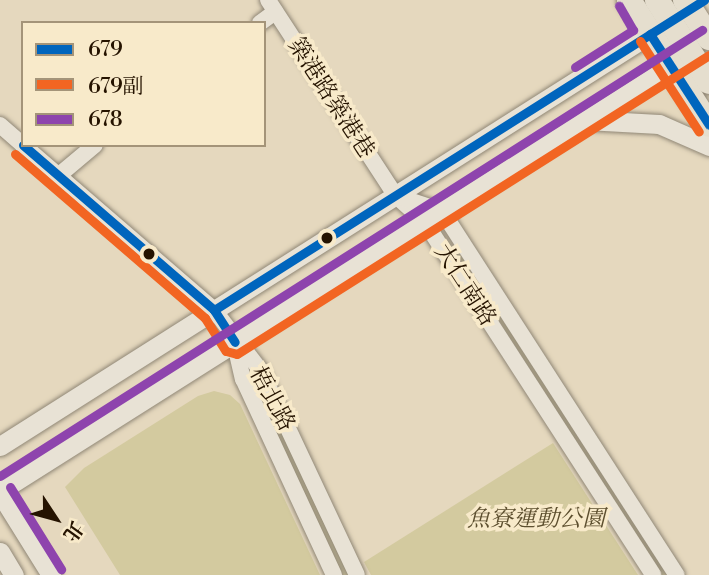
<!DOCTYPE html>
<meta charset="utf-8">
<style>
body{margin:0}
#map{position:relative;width:709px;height:575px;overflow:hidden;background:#e5d8be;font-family:"Libre Bodoni","Noto Serif TC",serif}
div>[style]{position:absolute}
.green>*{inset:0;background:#d3ca9f}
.roads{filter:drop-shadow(0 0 2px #908776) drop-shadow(0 0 2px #908776)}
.minor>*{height:16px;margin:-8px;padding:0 8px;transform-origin:8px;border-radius:8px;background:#e8e2d5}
.tertiary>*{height:19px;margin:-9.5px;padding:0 9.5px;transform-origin:9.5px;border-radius:9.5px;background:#e8e2d5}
.primary>*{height:24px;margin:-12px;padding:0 12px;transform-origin:12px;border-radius:12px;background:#e5dece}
.bus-1>*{height:9px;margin:-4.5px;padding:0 4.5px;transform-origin:4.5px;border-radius:4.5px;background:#0065bd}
.bus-2>*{height:9px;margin:-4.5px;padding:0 4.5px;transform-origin:4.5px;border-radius:4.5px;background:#f26522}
.bus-3>*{height:9px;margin:-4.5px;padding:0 4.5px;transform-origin:4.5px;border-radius:4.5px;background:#8e44ad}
.dots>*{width:19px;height:19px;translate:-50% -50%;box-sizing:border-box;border:4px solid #f8eaca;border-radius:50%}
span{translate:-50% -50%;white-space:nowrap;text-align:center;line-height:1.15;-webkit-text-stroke:7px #f8eaca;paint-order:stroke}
.street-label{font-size:23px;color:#251300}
.park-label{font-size:23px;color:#5d4f2f;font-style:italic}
.legend{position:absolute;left:21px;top:21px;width:245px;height:126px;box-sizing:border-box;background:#f8eaca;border:2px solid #a49479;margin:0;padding:9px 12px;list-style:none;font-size:21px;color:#251300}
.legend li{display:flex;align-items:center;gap:14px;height:35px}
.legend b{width:35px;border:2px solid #a49479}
.north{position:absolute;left:21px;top:484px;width:70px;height:70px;-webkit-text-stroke:5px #f8eaca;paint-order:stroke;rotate:126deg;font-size:19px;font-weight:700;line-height:28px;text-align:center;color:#251300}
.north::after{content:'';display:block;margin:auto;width:24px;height:32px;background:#251300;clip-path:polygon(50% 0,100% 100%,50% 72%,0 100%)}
</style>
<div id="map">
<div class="green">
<i style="clip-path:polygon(456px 253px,459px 253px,667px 575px,662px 575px)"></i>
<i style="clip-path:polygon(253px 380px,257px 380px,348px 575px,343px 575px,335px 560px)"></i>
<i style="clip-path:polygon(214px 391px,230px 395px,240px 404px,320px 575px,120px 575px,65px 487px,84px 468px,198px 396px)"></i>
<i style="clip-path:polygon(553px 443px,638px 575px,371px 575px,364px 562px)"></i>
</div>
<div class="roads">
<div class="minor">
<i style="left:268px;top:0;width:233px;rotate:56.9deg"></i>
<i style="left:395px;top:195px;width:40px;rotate:42deg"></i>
<i style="left:425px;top:222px;width:420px;rotate:57.1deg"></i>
<i style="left:260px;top:23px;width:19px;rotate:-36deg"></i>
<i style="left:0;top:125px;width:30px;rotate:41deg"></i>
<i style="left:23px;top:145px;width:252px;rotate:40.8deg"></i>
<i style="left:214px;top:310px;width:77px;rotate:52.4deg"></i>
<i style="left:261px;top:371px;width:225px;rotate:64.8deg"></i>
<i style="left:58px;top:176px;width:48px;rotate:-40deg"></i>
<i style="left:403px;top:198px;width:41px;rotate:18.4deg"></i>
<i style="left:442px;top:211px;width:433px;rotate:57.2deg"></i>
<i style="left:235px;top:345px;width:35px;rotate:77deg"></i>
<i style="left:243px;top:379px;width:216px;rotate:65.1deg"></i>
</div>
<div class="tertiary">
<i style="left:586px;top:120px;width:73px;rotate:3.1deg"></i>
<i style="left:659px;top:124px;width:55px;rotate:23.7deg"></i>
<i style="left:0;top:446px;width:770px;rotate:-32.37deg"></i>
<i style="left:0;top:491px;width:794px;rotate:-32.35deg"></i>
<i style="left:0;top:493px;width:97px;rotate:58.1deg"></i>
<i style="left:0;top:552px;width:27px;rotate:59deg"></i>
</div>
<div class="primary">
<i style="left:629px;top:0;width:148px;rotate:57.4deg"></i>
<i style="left:657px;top:0;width:97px;rotate:57.6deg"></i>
<i style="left:685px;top:0;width:45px;rotate:57.7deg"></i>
</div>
</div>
<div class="bus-1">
<i style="left:650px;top:34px;width:108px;rotate:57deg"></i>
<i style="left:23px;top:145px;width:252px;rotate:40.8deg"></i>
<i style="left:214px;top:310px;width:38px;rotate:57deg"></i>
<i style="left:214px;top:310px;width:580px;rotate:-32.32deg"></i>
</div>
<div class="bus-2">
<i style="left:640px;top:41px;width:108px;rotate:57deg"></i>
<i style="left:15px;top:154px;width:251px;rotate:40.8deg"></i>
<i style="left:205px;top:318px;width:39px;rotate:58deg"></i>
<i style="left:226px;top:351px;width:11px;rotate:15deg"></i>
<i style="left:237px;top:354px;width:559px;rotate:-32.35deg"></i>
</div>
<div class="bus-3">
<i style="left:575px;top:67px;width:69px;rotate:-32.5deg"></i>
<i style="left:633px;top:30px;width:28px;rotate:-120deg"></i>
<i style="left:0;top:476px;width:832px;rotate:-32.43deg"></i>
<i style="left:10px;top:487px;width:97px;rotate:58.1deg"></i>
</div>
<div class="dots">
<i style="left:327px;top:238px;background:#251300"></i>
<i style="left:149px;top:254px;background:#251300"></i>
</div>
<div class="street-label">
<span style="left:331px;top:98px;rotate:57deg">築港路築港巷</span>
<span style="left:465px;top:285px;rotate:57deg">大仁南路</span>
<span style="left:272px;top:399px;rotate:62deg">梧北路</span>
</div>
<div class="park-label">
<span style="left:536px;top:519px">魚寮運動公園</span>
</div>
<ul class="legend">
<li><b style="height:9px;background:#0065bd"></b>679</li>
<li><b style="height:9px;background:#f26522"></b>679副</li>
<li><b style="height:9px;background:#8e44ad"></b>678</li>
</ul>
<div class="north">北</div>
</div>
